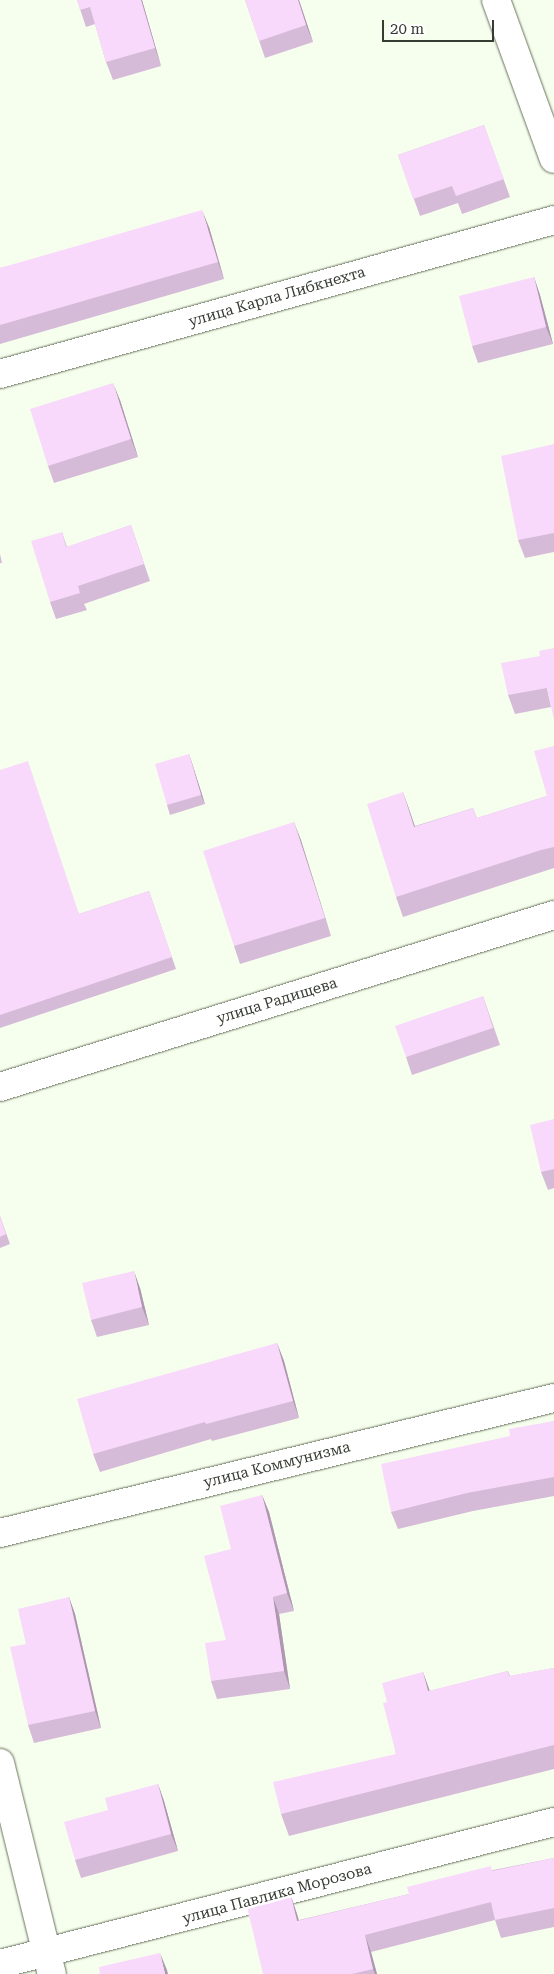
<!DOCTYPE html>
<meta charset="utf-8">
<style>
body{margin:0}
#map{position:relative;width:554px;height:1974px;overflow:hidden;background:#f6ffed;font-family:"Roboto Serif",serif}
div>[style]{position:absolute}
.roads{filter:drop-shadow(0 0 1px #69725f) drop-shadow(0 0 1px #69725f)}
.minor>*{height:28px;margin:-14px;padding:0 14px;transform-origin:14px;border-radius:14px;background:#fff}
.wall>*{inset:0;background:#d5bbd8}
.shaded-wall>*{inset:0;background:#ae98b0}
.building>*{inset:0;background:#f8d9fb}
span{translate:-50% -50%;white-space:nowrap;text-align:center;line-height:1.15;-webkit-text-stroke:5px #fff;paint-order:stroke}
.street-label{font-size:15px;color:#373c33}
.scale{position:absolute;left:382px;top:20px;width:112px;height:22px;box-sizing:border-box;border:2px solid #373c33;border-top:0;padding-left:6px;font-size:15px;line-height:18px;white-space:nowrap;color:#373c33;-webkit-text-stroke:4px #fff;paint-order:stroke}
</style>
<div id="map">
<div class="roads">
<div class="minor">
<i style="left:496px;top:0;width:169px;rotate:70deg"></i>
<i style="left:0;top:374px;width:575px;rotate:-15.53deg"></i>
<i style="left:0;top:1087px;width:580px;rotate:-17.25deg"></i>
<i style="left:0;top:1533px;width:570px;rotate:-13.7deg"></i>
<i style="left:0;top:1763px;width:217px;rotate:76.2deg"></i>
<i style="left:0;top:1964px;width:572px;rotate:-14.38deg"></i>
</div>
</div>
<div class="wall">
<i style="clip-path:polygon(77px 0,142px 0,161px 66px,113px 80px,106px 62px,95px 24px,86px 27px)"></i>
<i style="clip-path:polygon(245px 0,299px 0,313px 42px,265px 58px)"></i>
<i style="clip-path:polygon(484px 125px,510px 197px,462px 214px,458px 203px,420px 216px,398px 155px)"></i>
<i style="clip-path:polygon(209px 227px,224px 279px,0 344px,0 268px)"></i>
<i style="clip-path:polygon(534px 277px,540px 295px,553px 344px,478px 363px,472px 346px)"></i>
<i style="clip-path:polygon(120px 400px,138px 457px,54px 483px,48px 466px)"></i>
<i style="clip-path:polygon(554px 444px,554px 552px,525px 558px,518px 540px)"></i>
<i style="clip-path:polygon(131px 525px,150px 581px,84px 604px,87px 610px,56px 619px,50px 602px,62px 532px,67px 547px)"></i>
<i style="clip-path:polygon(0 554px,2px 563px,0 563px)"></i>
<i style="clip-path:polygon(540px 656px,551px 707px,515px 714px,508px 695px)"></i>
<i style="clip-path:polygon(554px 746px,554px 868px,403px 917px,396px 897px,403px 792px,415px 826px,473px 808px,477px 818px,547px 796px)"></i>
<i style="clip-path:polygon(189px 754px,205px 804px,170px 815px,167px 805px)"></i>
<i style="clip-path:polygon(0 770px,79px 914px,149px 891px,176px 969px,0 1028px)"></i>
<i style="clip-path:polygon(294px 822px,331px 936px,240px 964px,234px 946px)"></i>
<i style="clip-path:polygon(483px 996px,500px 1045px,412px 1075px,406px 1057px)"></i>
<i style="clip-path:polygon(554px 1119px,554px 1188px,548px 1190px,541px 1172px)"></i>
<i style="clip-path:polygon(0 1216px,10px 1244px,0 1248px)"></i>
<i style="clip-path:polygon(140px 1288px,149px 1325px,97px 1337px,91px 1320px)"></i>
<i style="clip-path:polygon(277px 1343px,284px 1361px,299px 1418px,212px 1441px,211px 1439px,100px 1472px,93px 1454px)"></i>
<i style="clip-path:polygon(554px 1421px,554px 1496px,473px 1511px,398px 1529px,391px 1512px,510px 1436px)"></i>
<i style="clip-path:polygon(262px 1495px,269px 1512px,294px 1611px,279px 1614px,290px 1689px,217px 1699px,211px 1681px,226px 1640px,231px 1549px)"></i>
<i style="clip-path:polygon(69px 1597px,75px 1614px,101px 1728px,34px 1743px,28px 1725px,26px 1644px)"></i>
<i style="clip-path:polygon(554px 1668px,554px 1769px,289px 1836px,281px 1814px,396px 1754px,387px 1702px,423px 1672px,430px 1691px,508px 1671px,510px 1676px)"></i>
<i style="clip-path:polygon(158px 1784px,164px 1801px,178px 1851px,81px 1878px,75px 1860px)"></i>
<i style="clip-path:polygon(554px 1858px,554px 1927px,501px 1938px,495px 1920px,371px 1952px,377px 1974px,263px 1974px,291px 1896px,299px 1920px,409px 1894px,493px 1870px)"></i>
</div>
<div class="shaded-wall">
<i style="clip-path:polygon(141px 0,142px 0,161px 66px,155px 48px)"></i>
<i style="clip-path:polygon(298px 0,299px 0,313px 42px,306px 25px)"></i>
<i style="clip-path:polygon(202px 210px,209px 227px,224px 279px,218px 262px)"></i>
<i style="clip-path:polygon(534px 277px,540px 295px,553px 344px,546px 327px)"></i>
<i style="clip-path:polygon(113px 383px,120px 400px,138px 457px,131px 439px)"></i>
<i style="clip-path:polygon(189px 754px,192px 763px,205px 804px,201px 795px)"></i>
<i style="clip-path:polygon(403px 792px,410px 812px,421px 846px,414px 827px)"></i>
<i style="clip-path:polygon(294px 822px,301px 840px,331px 936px,325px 918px)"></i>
<i style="clip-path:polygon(134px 1271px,140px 1288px,149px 1325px,142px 1307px)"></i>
<i style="clip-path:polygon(277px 1343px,284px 1361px,299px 1418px,293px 1401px)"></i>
<i style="clip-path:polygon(262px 1495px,269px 1512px,294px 1611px,287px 1593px)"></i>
<i style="clip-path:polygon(69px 1597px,75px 1614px,101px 1728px,95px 1711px)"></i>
<i style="clip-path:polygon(273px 1597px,279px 1614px,290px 1689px,284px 1671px)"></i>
<i style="clip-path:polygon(423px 1672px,431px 1695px,428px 1691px)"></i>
<i style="clip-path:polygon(158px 1784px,164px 1801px,178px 1851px,171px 1834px)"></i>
<i style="clip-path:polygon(291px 1896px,297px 1914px,303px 1938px,297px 1921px)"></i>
<i style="clip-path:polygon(365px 1935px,371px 1952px,377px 1974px,375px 1974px,373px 1969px)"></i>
<i style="clip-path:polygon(160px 1953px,167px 1970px,168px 1974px,165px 1974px)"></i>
</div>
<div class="building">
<i style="clip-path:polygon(77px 0,141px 0,155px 48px,106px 62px,90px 7px,80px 10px)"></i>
<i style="clip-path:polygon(245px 0,298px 0,306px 25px,259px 41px)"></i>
<i style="clip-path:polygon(484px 125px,504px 179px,456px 196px,452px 186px,413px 199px,398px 155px)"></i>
<i style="clip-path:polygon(202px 210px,218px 262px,0 325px,0 268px)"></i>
<i style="clip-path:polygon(534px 277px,546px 327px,472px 346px,459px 296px)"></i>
<i style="clip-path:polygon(113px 383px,131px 439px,48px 466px,30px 409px)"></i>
<i style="clip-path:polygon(554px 444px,554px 533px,518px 540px,501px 456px)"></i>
<i style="clip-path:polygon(131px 525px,144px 564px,78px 586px,80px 593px,50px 602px,31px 541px,62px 532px,66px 547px)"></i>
<i style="clip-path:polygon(554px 648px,554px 720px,547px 688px,508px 695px,501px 663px,540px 656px,539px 651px)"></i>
<i style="clip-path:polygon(554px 746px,554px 847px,541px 850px,396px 897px,367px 804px,403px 792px,414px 827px,473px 808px,477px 818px,547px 796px,534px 751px)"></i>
<i style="clip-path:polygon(189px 754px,201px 795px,167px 805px,155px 764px)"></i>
<i style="clip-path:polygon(28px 761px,79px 914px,149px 891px,172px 957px,0 1015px,0 770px)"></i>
<i style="clip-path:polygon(294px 822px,325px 918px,234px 946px,203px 851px)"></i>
<i style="clip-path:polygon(483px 996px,493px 1028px,406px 1057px,395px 1026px)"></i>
<i style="clip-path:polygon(554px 1119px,554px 1169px,541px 1172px,530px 1125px)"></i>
<i style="clip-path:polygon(0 1217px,6px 1234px,0 1237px)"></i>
<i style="clip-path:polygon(134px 1271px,142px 1307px,91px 1320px,82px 1283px)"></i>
<i style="clip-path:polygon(277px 1343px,293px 1401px,206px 1424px,205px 1422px,93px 1454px,77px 1399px)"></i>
<i style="clip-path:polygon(554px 1421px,554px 1477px,467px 1493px,391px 1512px,381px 1464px,510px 1436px,509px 1429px)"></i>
<i style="clip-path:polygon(262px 1495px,287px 1593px,273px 1597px,284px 1671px,211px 1681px,205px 1643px,226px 1640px,204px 1556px,231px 1549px,220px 1506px)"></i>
<i style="clip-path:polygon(69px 1597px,95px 1711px,28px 1725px,10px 1647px,26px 1644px,18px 1609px)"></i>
<i style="clip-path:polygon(554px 1668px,554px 1746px,554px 1745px,281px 1814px,273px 1782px,396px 1754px,383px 1703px,387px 1702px,382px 1683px,423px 1672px,428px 1691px,508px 1671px,509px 1676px)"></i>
<i style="clip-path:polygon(158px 1784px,171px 1834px,75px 1860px,64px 1822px,108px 1810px,105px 1798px)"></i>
<i style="clip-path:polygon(554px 1858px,554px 1908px,495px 1920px,491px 1902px,365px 1935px,373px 1969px,352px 1974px,263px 1974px,247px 1907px,291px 1896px,297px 1921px,409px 1894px,407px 1887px,491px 1866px,492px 1871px)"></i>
<i style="clip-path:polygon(160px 1953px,165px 1974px,100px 1974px,99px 1967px)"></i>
</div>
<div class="street-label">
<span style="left:277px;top:297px;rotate:-16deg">улица Карла Либкнехта</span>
<span style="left:277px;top:1001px;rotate:-17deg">улица Радищева</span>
<span style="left:277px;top:1465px;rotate:-14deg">улица Коммунизма</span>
<span style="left:277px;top:1894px;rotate:-15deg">улица Павлика Морозова</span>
</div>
<div class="scale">20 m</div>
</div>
